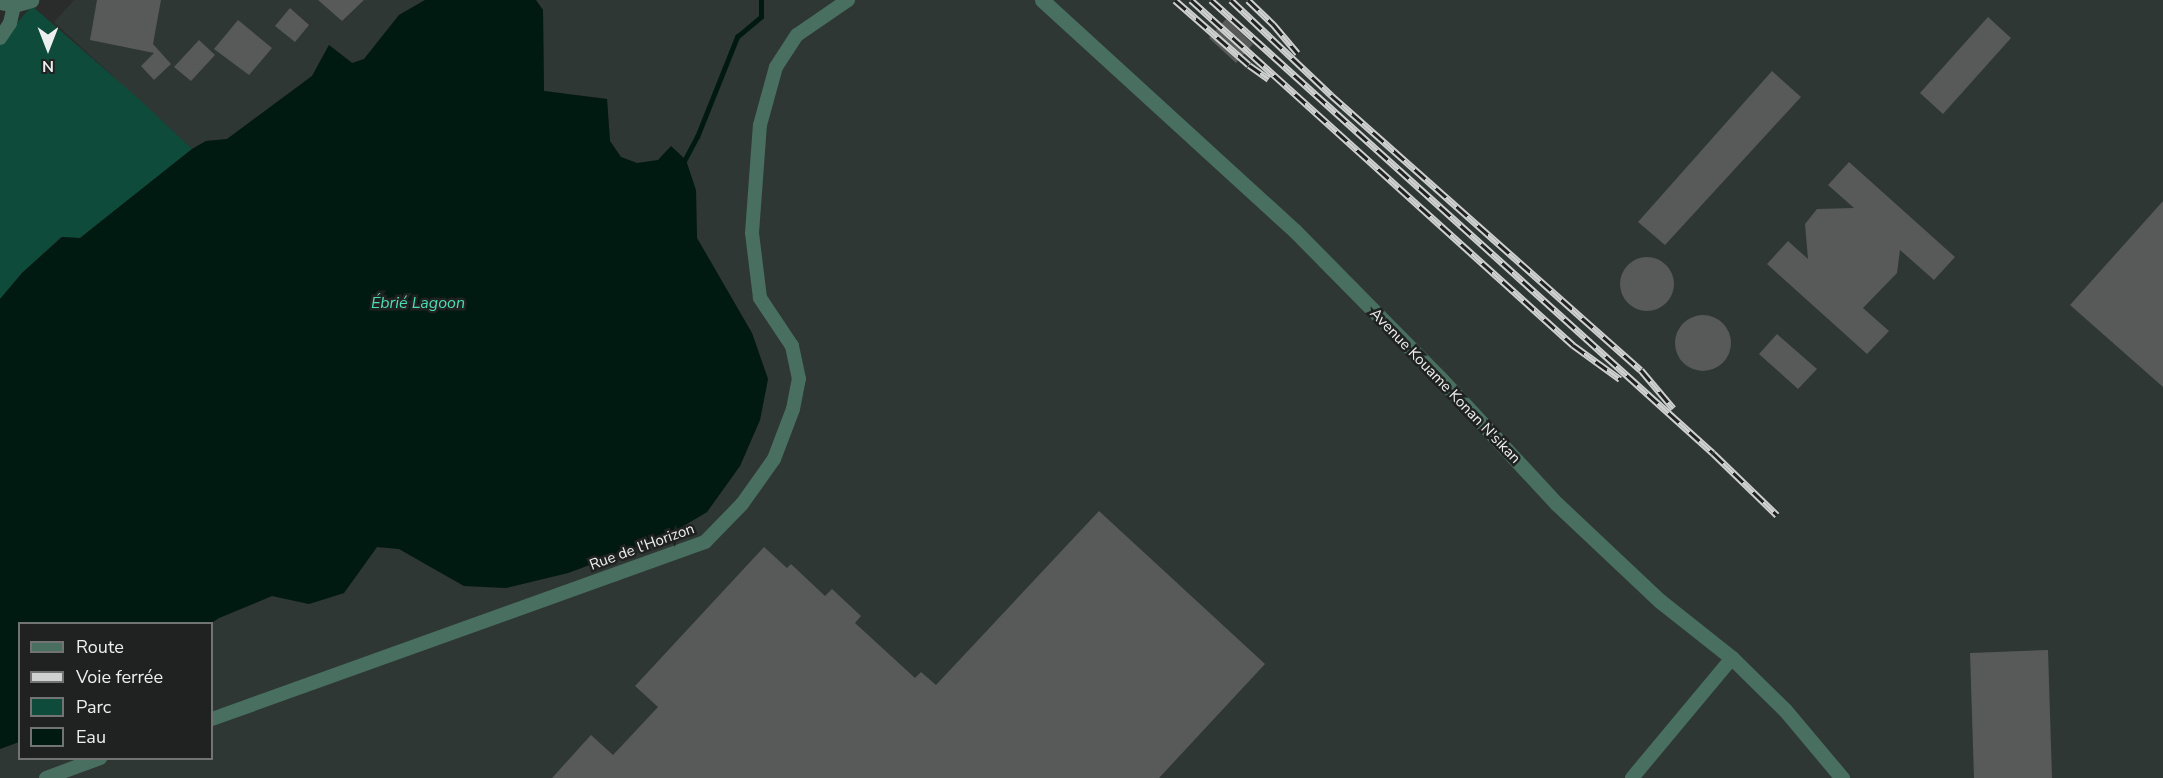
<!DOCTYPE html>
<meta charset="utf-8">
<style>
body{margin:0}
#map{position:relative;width:2163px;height:778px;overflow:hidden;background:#2a2c2b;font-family:"Nunito Sans",sans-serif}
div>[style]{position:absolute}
.built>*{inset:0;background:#2e3733}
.green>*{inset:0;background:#0f4b3a}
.water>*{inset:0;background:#001a11}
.stream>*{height:4.5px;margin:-2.25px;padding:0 2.25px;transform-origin:2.25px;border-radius:2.25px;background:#001a11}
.building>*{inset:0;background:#585a59}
.round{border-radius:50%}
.minor>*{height:14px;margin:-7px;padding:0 7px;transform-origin:7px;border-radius:7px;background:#496f61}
.tertiary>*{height:15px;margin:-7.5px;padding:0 7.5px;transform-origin:7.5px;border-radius:7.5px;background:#496f61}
.rail>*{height:7px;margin-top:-3.5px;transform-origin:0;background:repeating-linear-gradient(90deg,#202222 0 14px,#cfd1d0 0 28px);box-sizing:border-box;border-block:2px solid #cfd1d0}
span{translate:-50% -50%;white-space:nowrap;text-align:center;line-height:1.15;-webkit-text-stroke:5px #202222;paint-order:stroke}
.street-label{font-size:15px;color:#edefee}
.water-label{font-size:16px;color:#4bdeb4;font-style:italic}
.legend{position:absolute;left:18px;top:622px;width:195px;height:138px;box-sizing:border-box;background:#202222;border:2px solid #727474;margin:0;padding:8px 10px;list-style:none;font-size:18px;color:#edefee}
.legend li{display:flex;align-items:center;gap:12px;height:30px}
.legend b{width:30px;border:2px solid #727474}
.north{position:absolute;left:18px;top:18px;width:60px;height:60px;-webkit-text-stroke:4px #202222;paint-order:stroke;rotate:180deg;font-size:16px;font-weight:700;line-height:24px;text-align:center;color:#edefee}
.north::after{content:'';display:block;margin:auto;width:21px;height:27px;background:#edefee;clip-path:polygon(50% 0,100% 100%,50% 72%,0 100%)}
</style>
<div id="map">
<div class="built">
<i style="clip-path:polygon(74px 0,425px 0,399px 15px,364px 59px,353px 63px,329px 45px,312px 76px,227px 139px,206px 141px,192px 149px,54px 22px)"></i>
<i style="clip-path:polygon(536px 0,2163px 0,2163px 778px,0 778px,0 749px,19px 742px,20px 758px,212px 758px,211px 624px,219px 618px,272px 596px,309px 604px,344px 593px,377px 547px,399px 549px,464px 586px,506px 588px,568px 573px,664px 537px,707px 512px,740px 466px,760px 420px,768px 379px,752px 333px,697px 238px,696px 190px,659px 160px,637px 163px,621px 157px,610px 141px,607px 99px,544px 91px,543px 10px)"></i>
</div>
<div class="green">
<i style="clip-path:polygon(32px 6px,139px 99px,192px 149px,80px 238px,61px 237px,22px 273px,0 299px,0 42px)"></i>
</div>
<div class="water">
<i style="clip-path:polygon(425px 0,536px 0,543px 10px,544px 91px,607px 99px,610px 141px,621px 157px,637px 163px,658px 160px,671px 146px,686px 160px,696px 190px,697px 238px,752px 333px,768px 379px,760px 420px,740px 466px,707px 512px,665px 537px,568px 573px,506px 588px,464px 586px,399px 549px,377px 547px,344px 593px,309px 604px,272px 596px,219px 618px,211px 623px,20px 624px,19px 742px,0 749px,0 299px,22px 273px,62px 237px,80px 238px,192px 149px,206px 141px,227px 139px,312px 76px,329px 45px,352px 63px,364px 59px,399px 15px)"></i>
</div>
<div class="stream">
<i style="left:683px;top:163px;width:30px;rotate:-62deg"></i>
<i style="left:697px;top:137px;width:108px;rotate:-68.2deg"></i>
<i style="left:737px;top:37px;width:31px;rotate:-40deg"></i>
<i style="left:761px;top:17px;width:17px;rotate:-90deg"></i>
</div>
<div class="building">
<i style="clip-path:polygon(97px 0,161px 0,153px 44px,171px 64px,154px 80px,141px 66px,154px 53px,90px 40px)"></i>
<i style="clip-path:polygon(318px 0,364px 0,342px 21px)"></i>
<i style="clip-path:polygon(290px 8px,309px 25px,295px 42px,275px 26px)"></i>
<i style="clip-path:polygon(1988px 17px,2011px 38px,1943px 114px,1920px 93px)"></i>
<i style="clip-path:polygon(1226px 19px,1253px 44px,1236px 63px,1209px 38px)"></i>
<i style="clip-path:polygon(238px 20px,272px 48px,249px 75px,214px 49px)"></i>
<i style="clip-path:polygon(199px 40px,215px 55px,191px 81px,174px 67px)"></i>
<i style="clip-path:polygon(1772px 71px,1801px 97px,1665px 245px,1638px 222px)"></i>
<i style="clip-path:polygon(1849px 162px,1955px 257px,1934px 280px,1900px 250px,1897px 273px,1863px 308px,1889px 331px,1867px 354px,1767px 264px,1788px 241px,1808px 259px,1805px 224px,1817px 209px,1854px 208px,1828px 185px)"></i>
<i style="clip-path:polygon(2163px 201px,2163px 387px,2070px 305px)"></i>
<i class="round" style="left:1620px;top:257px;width:54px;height:54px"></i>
<i class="round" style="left:1675px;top:315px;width:56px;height:56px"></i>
<i style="clip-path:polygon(1777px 334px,1817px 369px,1798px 389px,1759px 354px)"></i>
<i style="clip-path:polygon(1099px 511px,1265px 664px,1159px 778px,552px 778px,591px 735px,613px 755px,658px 707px,635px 686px,764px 547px,787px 568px,791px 564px,825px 596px,832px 589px,861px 616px,855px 623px,915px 678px,921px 672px,936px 685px)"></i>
<i style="clip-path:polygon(2048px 650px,2052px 778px,1974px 778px,1970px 653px)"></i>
</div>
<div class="minor">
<i style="left:0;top:38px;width:18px;rotate:-56deg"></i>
<i style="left:10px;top:23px;width:18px;rotate:-77deg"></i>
<i style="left:212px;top:719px;width:524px;rotate:-19.75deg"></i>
<i style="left:705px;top:542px;width:53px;rotate:-45.8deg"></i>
<i style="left:742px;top:504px;width:55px;rotate:-54.6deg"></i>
<i style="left:774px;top:459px;width:53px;rotate:-69.2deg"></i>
<i style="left:793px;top:409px;width:31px;rotate:-79deg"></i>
<i style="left:799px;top:379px;width:34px;rotate:-102deg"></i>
<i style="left:792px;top:346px;width:58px;rotate:-123.7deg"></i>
<i style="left:760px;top:298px;width:65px;rotate:-97deg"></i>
<i style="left:752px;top:233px;width:108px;rotate:-85.8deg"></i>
<i style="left:760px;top:125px;width:60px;rotate:-74.6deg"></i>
<i style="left:776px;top:67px;width:38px;rotate:-57deg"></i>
<i style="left:797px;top:35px;width:62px;rotate:-34.5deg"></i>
<i style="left:46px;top:778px;width:58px;rotate:-20.3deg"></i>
<i style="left:1632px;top:778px;width:156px;rotate:-50.2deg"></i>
</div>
<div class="tertiary">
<i style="left:1042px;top:0;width:343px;rotate:42.4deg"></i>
<i style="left:1295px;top:231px;width:209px;rotate:45.4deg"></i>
<i style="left:1442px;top:380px;width:169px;rotate:47.2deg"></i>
<i style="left:1557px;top:504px;width:141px;rotate:43.3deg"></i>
<i style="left:1660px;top:601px;width:92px;rotate:38.4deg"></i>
<i style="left:1732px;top:658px;width:74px;rotate:44.5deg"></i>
<i style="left:1785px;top:710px;width:89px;rotate:50deg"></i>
<i style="left:0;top:2px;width:14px;rotate:12deg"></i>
<i style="left:14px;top:5px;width:18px;rotate:-16deg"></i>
</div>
<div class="rail">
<i style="left:1175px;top:0;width:98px;rotate:41.3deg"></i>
<i style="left:1249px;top:65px;width:24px;rotate:35deg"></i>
<i style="left:1191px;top:0;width:515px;rotate:42.09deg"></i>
<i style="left:1573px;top:345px;width:58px;rotate:35.9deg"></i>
<i style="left:1211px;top:0;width:676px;rotate:42.06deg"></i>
<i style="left:1713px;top:453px;width:89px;rotate:44.1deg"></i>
<i style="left:1231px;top:0;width:138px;rotate:43.5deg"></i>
<i style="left:1331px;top:95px;width:414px;rotate:41.6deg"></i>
<i style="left:1641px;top:370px;width:50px;rotate:49.9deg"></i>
<i style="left:1248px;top:0;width:35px;rotate:44deg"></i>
<i style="left:1273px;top:24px;width:38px;rotate:50deg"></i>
</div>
<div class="street-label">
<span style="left:1445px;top:386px;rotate:46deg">Avenue Kouame Konan N'sikan</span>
<span style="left:642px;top:547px;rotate:-20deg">Rue de l'Horizon</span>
</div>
<div class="water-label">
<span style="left:418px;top:303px">Ébrié Lagoon</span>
</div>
<ul class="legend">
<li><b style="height:8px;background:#496f61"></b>Route</li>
<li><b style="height:8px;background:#cfd1d0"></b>Voie ferrée</li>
<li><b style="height:16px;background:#0f4b3a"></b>Parc</li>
<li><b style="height:16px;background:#001a11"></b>Eau</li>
</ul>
<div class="north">N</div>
</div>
